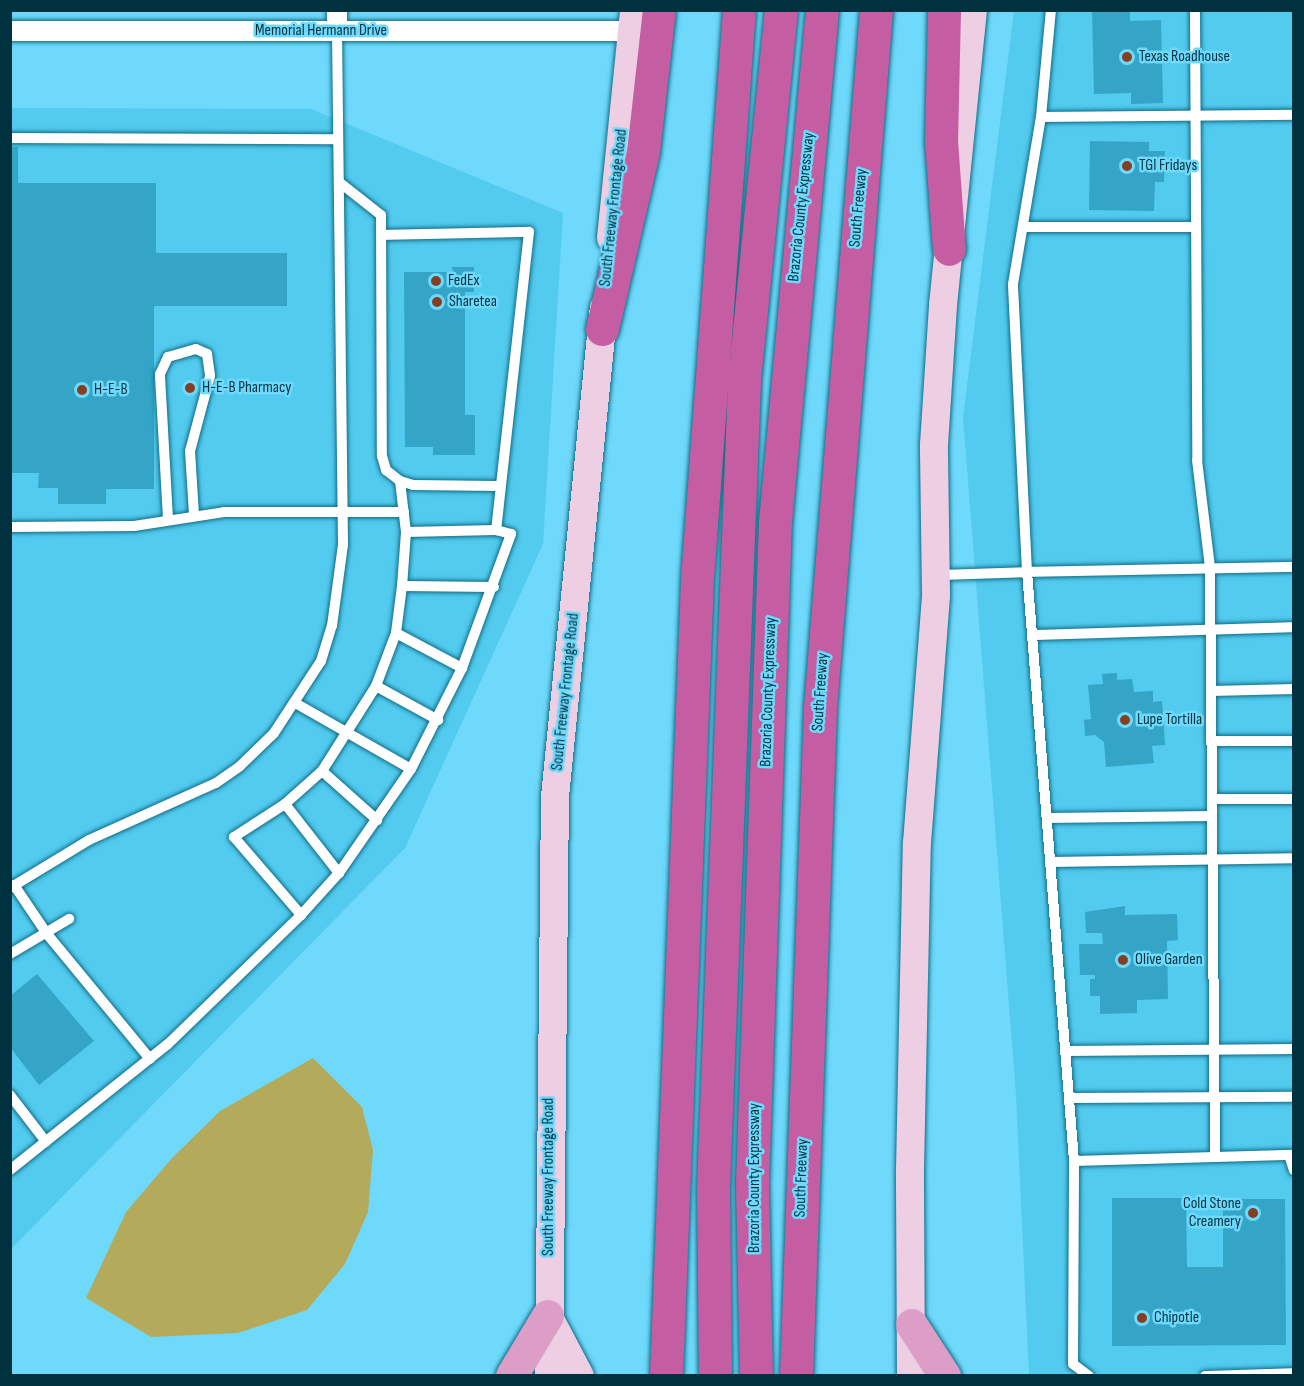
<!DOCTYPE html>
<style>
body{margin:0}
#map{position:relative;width:1304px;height:1386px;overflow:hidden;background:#6ed9fb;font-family:"Sofia Sans Condensed",sans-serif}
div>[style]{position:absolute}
.built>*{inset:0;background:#52cbef}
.water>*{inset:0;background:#b4aa5c}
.building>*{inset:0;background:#34a5c6}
.roads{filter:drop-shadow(0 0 2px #116d86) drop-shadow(0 0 2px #116d86)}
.service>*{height:10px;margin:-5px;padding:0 5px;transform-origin:5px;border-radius:5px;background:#fff}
.minor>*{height:20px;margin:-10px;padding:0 10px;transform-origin:10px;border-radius:10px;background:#fff}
.secondary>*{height:28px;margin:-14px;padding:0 14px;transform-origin:14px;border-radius:14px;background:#edcee3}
.primary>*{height:32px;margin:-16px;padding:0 16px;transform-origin:16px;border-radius:16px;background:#dc9ec7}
.motorway>*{height:33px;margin:-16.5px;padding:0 16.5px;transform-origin:16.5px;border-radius:16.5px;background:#c45da2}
.dots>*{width:16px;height:16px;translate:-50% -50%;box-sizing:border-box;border:3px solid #6ed9fb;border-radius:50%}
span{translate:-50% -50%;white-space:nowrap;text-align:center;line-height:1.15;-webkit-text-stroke:5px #6ed9fb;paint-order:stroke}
.street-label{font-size:16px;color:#00313f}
.poi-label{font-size:16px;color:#00313f}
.left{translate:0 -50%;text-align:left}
.right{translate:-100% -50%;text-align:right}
.frame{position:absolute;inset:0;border:12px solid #00313f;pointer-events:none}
</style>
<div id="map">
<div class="built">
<i style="clip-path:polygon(1014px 11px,1293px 11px,1293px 1375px,1029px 1375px,1016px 1095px,963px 417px)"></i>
<i style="clip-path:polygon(11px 108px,311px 109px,563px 213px,543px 544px,405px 848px,11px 1249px)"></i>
</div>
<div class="water">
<i style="clip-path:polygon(313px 1058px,362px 1107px,373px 1150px,368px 1212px,345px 1264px,307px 1310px,238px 1333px,151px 1337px,86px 1298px,126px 1212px,172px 1158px,220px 1111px)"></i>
</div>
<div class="building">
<i style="clip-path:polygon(1092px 10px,1130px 10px,1130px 21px,1161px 20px,1163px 103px,1131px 104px,1131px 93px,1094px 94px)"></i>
<i style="clip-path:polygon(1090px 141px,1149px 142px,1149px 151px,1165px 151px,1164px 182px,1155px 182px,1154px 211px,1089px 210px)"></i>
<i style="clip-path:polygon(10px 147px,18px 147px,18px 183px,156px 183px,156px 253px,287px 253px,287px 306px,154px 306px,154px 489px,106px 489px,106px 504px,58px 504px,58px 488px,38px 488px,39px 473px,10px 473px)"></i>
<i style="clip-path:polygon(452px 267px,474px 267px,474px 292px,465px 292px,465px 415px,475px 415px,475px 455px,433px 455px,433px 447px,405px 447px,404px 272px,453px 272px)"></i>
<i style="clip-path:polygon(1117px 673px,1117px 680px,1132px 679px,1134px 692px,1153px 691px,1153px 702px,1162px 701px,1165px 745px,1152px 746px,1154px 763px,1106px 767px,1104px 742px,1095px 735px,1085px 736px,1084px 720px,1091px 719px,1088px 685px,1103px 684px,1102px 674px)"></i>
<i style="clip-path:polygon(1125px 906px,1125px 915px,1177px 914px,1178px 940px,1167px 941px,1168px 999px,1137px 1000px,1137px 1013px,1100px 1014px,1100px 996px,1090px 996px,1090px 979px,1095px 979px,1095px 975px,1080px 975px,1079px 944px,1103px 944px,1102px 933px,1086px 933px,1085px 912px)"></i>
<i style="clip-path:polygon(37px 974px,94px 1041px,39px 1085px,10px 1047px,10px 996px)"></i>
<i style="clip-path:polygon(1112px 1198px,1186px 1198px,1187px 1267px,1223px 1267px,1223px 1199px,1285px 1199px,1286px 1345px,1112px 1346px)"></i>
</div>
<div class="roads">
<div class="service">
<i style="left:1195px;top:10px;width:450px;rotate:89.7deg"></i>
<i style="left:1197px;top:460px;width:109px;rotate:83.1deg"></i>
<i style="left:1210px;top:568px;width:589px;rotate:89.51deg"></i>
<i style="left:1041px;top:117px;width:253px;rotate:-0.5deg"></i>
<i style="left:10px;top:138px;width:328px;rotate:0.2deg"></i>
<i style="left:339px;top:182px;width:53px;rotate:38.2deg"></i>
<i style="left:381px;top:215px;width:241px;rotate:89.8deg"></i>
<i style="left:382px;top:456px;width:15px;rotate:74deg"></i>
<i style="left:386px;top:470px;width:18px;rotate:38deg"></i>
<i style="left:400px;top:481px;width:14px;rotate:17deg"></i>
<i style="left:413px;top:485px;width:86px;rotate:0.7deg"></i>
<i style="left:1023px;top:227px;width:172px"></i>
<i style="left:383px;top:235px;width:146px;rotate:-1.2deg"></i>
<i style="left:529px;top:232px;width:300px;rotate:96.3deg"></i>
<i style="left:400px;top:481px;width:51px;rotate:83.3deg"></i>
<i style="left:406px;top:532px;width:54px;rotate:94.2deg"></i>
<i style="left:402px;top:586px;width:47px;rotate:97.3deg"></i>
<i style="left:396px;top:633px;width:57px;rotate:110.7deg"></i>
<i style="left:376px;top:686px;width:101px;rotate:122.4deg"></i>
<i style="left:322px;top:771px;width:50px;rotate:138.3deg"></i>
<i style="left:285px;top:804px;width:61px;rotate:147.1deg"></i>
<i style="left:234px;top:837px;width:103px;rotate:49.3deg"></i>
<i style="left:301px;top:915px;width:57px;rotate:-47.9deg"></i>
<i style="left:339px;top:873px;width:126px;rotate:-55.3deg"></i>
<i style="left:411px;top:769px;width:113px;rotate:-63.2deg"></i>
<i style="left:462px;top:668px;width:143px;rotate:-69.9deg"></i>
<i style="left:511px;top:534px;width:16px;rotate:-165deg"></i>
<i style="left:496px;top:530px;width:90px;rotate:178.7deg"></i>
<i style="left:168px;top:519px;width:145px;rotate:-93.2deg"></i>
<i style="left:160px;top:374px;width:19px;rotate:-65deg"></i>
<i style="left:168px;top:357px;width:29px;rotate:-16deg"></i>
<i style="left:196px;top:349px;width:12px;rotate:24deg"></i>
<i style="left:207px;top:354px;width:22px;rotate:82deg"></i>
<i style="left:210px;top:376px;width:78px;rotate:104.9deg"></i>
<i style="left:190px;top:451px;width:64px;rotate:86.4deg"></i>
<i style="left:10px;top:527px;width:124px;rotate:-0.5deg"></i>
<i style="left:134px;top:526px;width:91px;rotate:-8.8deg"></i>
<i style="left:224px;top:512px;width:180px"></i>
<i style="left:938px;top:575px;width:89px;rotate:-1.9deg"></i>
<i style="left:1027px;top:572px;width:288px;rotate:-92.8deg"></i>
<i style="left:1013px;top:284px;width:169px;rotate:-80.5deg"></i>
<i style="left:1041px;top:117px;width:107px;rotate:-84.7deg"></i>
<i style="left:402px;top:586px;width:92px;rotate:0.6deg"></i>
<i style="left:396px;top:633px;width:75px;rotate:27.9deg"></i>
<i style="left:1032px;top:635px;width:262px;rotate:-1.7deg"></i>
<i style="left:376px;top:686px;width:71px;rotate:28.7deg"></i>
<i style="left:1211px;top:691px;width:83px;rotate:-1.4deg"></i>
<i style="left:297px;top:704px;width:131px;rotate:29.7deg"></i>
<i style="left:1212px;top:741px;width:82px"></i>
<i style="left:322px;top:771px;width:74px;rotate:41.7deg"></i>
<i style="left:1212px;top:799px;width:82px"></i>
<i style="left:285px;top:804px;width:88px;rotate:52deg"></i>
<i style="left:1047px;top:818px;width:165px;rotate:-0.7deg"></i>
<i style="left:1050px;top:862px;width:244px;rotate:-0.9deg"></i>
<i style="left:14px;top:885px;width:59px;rotate:56deg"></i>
<i style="left:47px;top:934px;width:162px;rotate:50.5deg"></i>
<i style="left:10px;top:888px;width:92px;rotate:-31.3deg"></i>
<i style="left:89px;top:840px;width:139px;rotate:-24.2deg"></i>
<i style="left:216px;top:783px;width:29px;rotate:-35deg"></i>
<i style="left:240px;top:766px;width:47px;rotate:-44.1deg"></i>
<i style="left:274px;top:733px;width:86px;rotate:-56.9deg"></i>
<i style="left:321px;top:661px;width:37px;rotate:-73deg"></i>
<i style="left:332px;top:626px;width:82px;rotate:-82.3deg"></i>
<i style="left:343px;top:545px;width:513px;rotate:-90.67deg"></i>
<i style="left:10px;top:954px;width:69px;rotate:-30.7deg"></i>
<i style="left:1065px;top:1051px;width:229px;rotate:-0.5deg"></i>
<i style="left:10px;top:1095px;width:59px;rotate:52.5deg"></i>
<i style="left:1069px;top:1098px;width:225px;rotate:-0.3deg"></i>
<i style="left:1289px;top:1155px;width:16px;rotate:72deg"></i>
<i style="left:1074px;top:1161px;width:220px;rotate:-1.6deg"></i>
<i style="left:10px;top:1170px;width:202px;rotate:-38.6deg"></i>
<i style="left:168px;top:1044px;width:185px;rotate:-44.1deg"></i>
<i style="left:1089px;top:1376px;width:20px;rotate:-143deg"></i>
<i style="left:1073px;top:1364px;width:203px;rotate:-89.7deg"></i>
<i style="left:1074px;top:1161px;width:591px;rotate:-94.56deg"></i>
<i style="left:1027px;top:572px;width:267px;rotate:-1.1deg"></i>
<i style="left:1205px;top:1376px;width:89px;rotate:-1.9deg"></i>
</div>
<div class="minor">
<i style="left:337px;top:10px;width:22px;rotate:90deg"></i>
<i style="left:10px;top:31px;width:622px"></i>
</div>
<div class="secondary">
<i style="left:611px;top:238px;width:229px;rotate:-84.2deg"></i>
<i style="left:551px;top:1321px;width:62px;rotate:62.2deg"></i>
<i style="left:549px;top:1376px;width:579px;rotate:-89.41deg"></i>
<i style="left:555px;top:797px;width:491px;rotate:-84.3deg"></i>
<i style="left:911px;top:1376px;width:207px;rotate:-90.3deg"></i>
<i style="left:910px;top:1169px;width:326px;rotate:-88.8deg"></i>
<i style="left:917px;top:843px;width:249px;rotate:-85.6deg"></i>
<i style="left:936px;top:595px;width:150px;rotate:-90.8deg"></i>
<i style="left:934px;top:445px;width:140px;rotate:-86.3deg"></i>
<i style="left:943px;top:305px;width:297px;rotate:-84.2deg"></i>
</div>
<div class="primary">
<i style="left:912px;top:1325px;width:61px;rotate:57.1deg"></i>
<i style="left:512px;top:1376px;width:70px;rotate:-59deg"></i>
</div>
<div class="motorway">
<i style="left:944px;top:10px;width:131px;rotate:91.3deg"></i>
<i style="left:941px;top:141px;width:108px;rotate:85.8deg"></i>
<i style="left:602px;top:329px;width:182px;rotate:-77deg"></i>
<i style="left:643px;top:152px;width:143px;rotate:-83.6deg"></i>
<i style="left:666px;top:1376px;width:798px;rotate:-87.77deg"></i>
<i style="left:697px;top:579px;width:571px;rotate:-85.78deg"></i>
<i style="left:715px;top:1376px;width:188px;rotate:-90.6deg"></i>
<i style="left:713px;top:1188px;width:809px;rotate:-87.8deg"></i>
<i style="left:744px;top:380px;width:372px;rotate:-84.3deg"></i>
<i style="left:756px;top:1376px;width:193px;rotate:-91.2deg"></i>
<i style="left:752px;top:1183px;width:661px;rotate:-88.01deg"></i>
<i style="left:775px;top:522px;width:514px;rotate:-84.76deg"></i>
<i style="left:796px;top:1376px;width:668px;rotate:-87.94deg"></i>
<i style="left:820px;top:708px;width:700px;rotate:-85.41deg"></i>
</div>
</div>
<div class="dots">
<i style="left:1127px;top:57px;background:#863e20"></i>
<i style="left:1127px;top:166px;background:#863e20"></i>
<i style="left:436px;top:281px;background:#863e20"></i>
<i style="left:437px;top:302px;background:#863e20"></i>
<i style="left:190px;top:388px;background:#863e20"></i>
<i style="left:82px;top:390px;background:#863e20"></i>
<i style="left:1125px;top:720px;background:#863e20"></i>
<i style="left:1123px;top:960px;background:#863e20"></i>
<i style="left:1253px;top:1213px;background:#863e20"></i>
<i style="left:1142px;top:1318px;background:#863e20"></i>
</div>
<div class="street-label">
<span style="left:321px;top:31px">Memorial Hermann Drive</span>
<span style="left:802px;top:207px;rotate:-84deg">Brazoria County Expressway</span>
<span style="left:614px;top:208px;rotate:-84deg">South Freeway Frontage Road</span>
<span style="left:859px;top:208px;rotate:-85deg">South Freeway</span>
<span style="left:566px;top:692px;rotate:-84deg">South Freeway Frontage Road</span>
<span style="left:769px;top:692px;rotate:-88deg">Brazoria County Expressway</span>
<span style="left:821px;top:692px;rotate:-86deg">South Freeway</span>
<span style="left:549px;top:1177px;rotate:-90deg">South Freeway Frontage Road</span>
<span style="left:755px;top:1178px;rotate:-90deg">Brazoria County Expressway</span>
<span style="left:802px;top:1178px;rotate:-88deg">South Freeway</span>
</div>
<div class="poi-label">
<span class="left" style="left:1139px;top:57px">Texas Roadhouse</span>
<span class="left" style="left:1139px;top:166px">TGI Fridays</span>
<span class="left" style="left:448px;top:281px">FedEx</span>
<span class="left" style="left:449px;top:302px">Sharetea</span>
<span class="left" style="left:202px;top:388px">H-E-B Pharmacy</span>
<span class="left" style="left:94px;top:390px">H-E-B</span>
<span class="left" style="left:1137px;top:720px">Lupe Tortilla</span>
<span class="left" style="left:1135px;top:960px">Olive Garden</span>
<span class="right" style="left:1241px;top:1213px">Cold Stone<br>Creamery</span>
<span class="left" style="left:1154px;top:1318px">Chipotle</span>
</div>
<div class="frame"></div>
</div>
